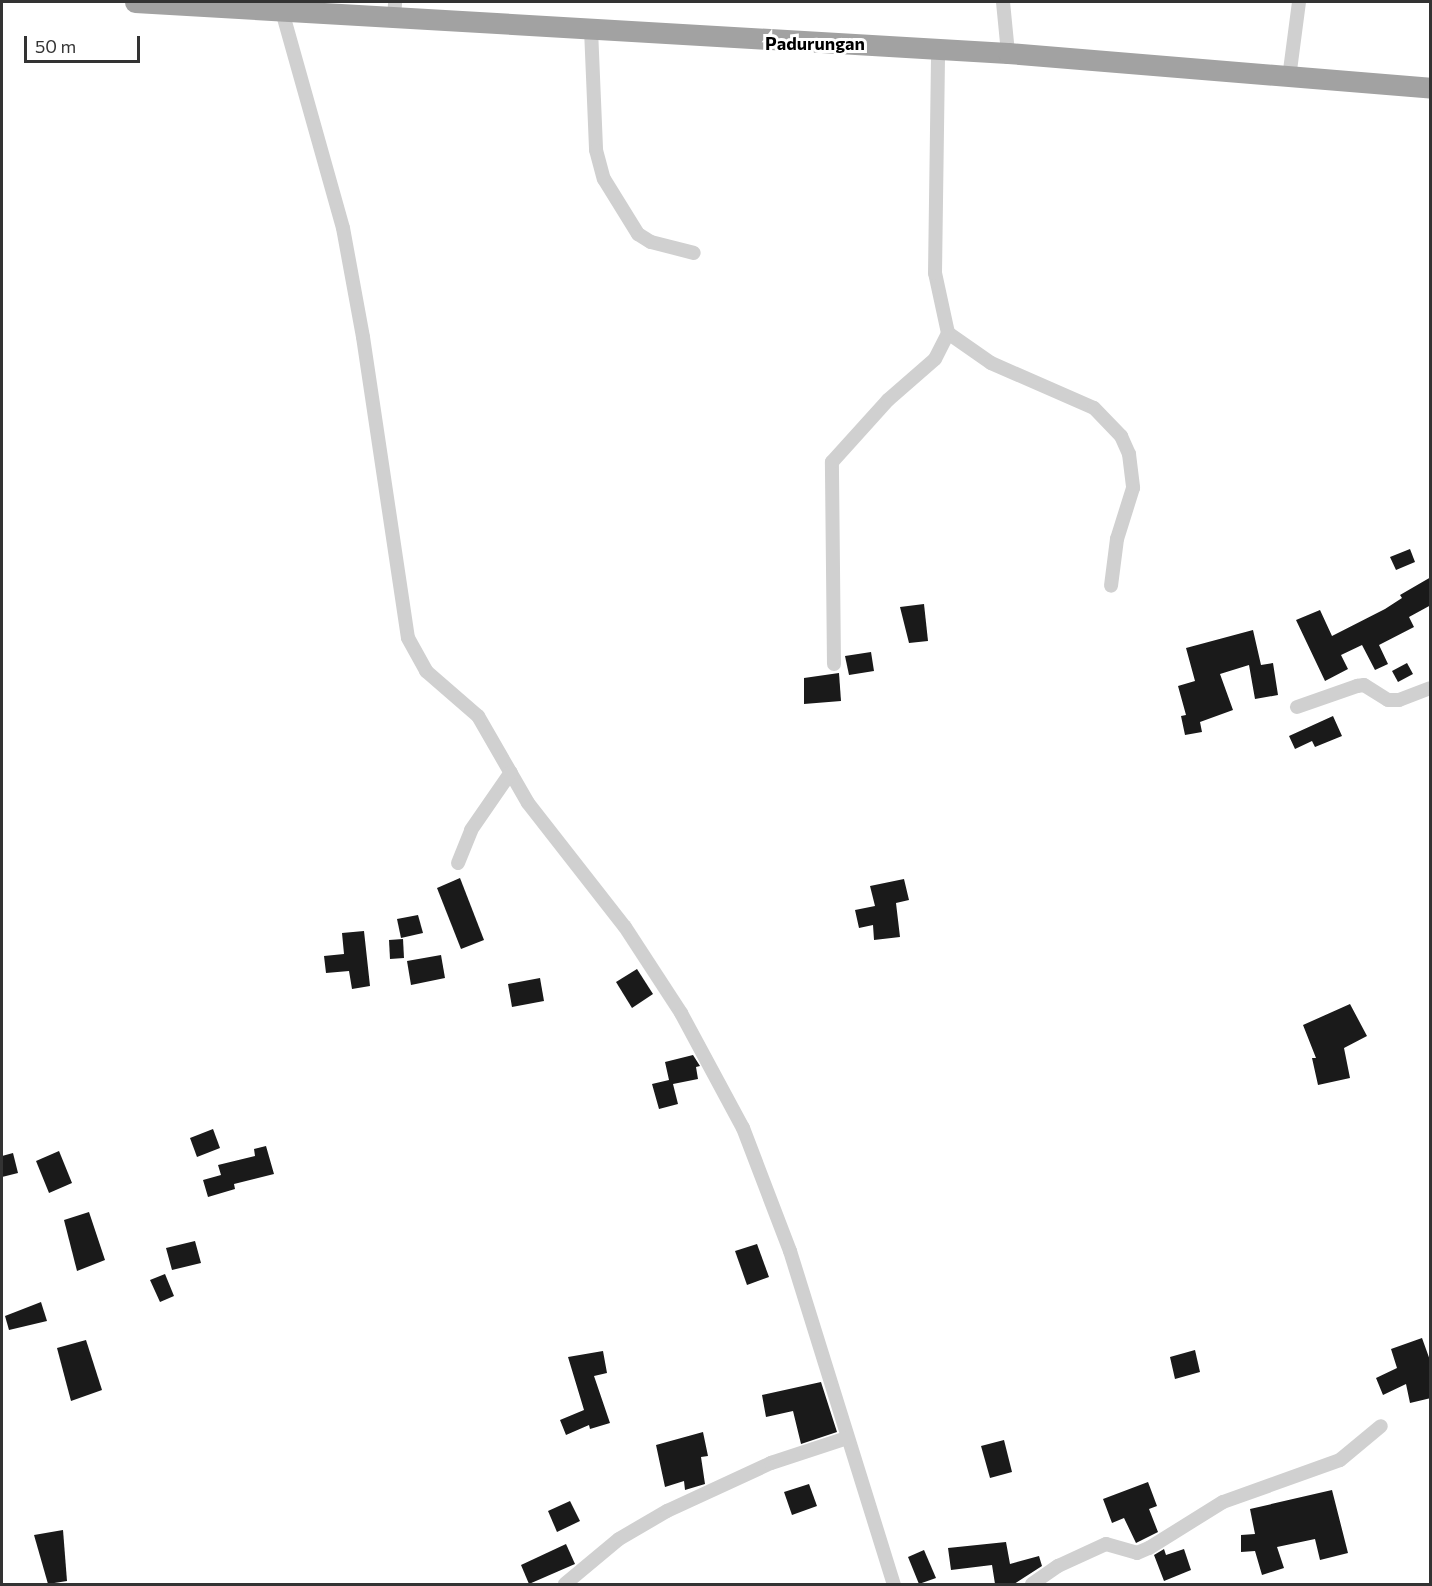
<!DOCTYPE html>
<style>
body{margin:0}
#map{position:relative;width:1432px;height:1586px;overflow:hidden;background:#fff;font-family:Commissioner,sans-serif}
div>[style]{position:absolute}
.building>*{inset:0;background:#1a1a1a}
.minor>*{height:14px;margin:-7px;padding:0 7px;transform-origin:7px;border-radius:7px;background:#d0d0d0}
.trunk>*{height:21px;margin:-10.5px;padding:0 10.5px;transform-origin:10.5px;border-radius:10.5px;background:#a2a2a2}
span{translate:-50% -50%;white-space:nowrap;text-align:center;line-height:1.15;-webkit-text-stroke:6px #fff;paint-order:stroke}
.quarter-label{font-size:18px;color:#000;font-weight:700}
.frame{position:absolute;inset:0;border:3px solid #333;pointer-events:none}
.scale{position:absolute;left:24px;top:36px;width:116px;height:27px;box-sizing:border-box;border:3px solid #333;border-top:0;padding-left:8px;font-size:18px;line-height:21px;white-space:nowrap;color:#333;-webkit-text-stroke:4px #fff;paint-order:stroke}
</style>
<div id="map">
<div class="building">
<i style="clip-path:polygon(1410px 549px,1415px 562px,1396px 570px,1390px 557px)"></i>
<i style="clip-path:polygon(1431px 577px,1431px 605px,1409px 617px,1414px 627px,1379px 645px,1388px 664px,1375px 670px,1362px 645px,1341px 655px,1348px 669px,1325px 681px,1296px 620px,1320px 610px,1332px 636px,1385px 609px,1402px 598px,1400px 595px)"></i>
<i style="clip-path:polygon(924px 604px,928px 641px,909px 643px,900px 607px)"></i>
<i style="clip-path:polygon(1253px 630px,1261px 665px,1273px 663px,1278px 695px,1255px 699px,1249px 665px,1220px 674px,1233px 710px,1200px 722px,1202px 732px,1185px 735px,1181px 716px,1186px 715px,1178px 686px,1195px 681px,1186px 648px)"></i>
<i style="clip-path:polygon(871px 652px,874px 671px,849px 675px,845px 656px)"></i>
<i style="clip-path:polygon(1407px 663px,1413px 674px,1398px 682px,1392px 671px)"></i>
<i style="clip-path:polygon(839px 673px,841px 701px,804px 704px,804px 678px)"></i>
<i style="clip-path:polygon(1333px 716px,1342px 736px,1315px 747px,1312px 741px,1295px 749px,1289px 736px)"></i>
<i style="clip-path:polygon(460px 878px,484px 940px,461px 949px,437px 888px)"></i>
<i style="clip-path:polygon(904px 879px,909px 900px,896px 903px,900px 937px,874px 940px,873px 925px,859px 928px,855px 910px,875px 906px,870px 886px)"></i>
<i style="clip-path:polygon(418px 915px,423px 933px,401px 938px,397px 919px)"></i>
<i style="clip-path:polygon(364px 931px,370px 986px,352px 989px,349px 971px,326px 973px,324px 956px,344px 954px,342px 933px)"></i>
<i style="clip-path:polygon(403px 939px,404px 958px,390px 959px,389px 940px)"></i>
<i style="clip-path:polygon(441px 955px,445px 978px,411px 985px,407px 961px)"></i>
<i style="clip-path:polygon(637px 969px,653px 994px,632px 1008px,616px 982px)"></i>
<i style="clip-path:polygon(540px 978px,544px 1001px,512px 1007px,508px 984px)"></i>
<i style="clip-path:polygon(1350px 1004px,1367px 1036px,1344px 1048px,1350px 1078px,1318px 1085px,1312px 1058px,1316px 1058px,1303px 1025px)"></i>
<i style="clip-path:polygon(693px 1055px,700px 1066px,696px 1067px,698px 1079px,673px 1084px,678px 1104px,659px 1109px,652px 1084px,669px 1080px,665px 1062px)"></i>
<i style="clip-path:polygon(213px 1129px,220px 1148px,197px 1157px,190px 1138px)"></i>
<i style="clip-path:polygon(266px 1146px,274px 1174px,234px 1184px,235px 1189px,208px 1197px,203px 1180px,221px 1175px,218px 1165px,255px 1156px,254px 1149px)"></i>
<i style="clip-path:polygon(59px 1151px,72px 1183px,49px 1193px,36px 1161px)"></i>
<i style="clip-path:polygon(13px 1153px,18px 1173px,2px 1177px,2px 1156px)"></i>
<i style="clip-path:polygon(89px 1212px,105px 1260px,77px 1271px,64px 1220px)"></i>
<i style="clip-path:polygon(195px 1241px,201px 1263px,172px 1270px,166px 1248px)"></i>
<i style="clip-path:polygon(757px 1244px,769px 1277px,747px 1285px,735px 1251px)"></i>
<i style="clip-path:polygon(165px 1274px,174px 1296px,160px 1302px,150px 1280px)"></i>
<i style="clip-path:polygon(41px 1302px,47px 1321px,9px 1330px,5px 1316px)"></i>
<i style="clip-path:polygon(1422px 1338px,1431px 1363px,1431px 1398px,1410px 1403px,1406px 1384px,1383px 1395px,1376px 1378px,1397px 1368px,1391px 1349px)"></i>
<i style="clip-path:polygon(86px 1340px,102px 1390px,71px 1401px,57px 1348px)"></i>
<i style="clip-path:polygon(1195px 1350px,1200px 1372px,1175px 1379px,1170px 1357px)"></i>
<i style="clip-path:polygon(603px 1351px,607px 1373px,594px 1376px,610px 1423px,590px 1429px,589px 1425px,566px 1435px,560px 1420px,584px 1410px,568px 1357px)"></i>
<i style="clip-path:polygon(821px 1382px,837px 1432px,801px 1444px,793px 1411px,766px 1417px,762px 1395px)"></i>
<i style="clip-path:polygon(703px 1432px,708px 1456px,701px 1457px,705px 1484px,685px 1490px,684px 1481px,665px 1487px,656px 1445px)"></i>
<i style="clip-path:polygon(1004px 1440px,1012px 1472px,990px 1478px,981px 1446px)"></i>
<i style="clip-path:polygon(1148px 1482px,1157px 1506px,1149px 1509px,1158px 1532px,1136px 1543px,1124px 1518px,1112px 1523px,1103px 1499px)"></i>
<i style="clip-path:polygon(809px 1484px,817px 1506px,792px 1515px,784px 1492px)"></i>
<i style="clip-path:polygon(1332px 1490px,1348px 1553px,1320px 1560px,1315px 1539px,1277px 1547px,1284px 1568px,1262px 1575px,1255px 1551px,1241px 1552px,1241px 1535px,1255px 1534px,1250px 1509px)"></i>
<i style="clip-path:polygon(570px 1501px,580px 1521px,557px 1532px,548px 1511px)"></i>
<i style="clip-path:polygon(63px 1530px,67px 1581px,48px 1584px,34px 1535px)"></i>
<i style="clip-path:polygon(1006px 1542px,1010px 1564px,1039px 1556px,1042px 1566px,1014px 1584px,995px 1584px,992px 1565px,951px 1570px,948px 1548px)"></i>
<i style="clip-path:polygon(566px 1544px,575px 1564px,529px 1584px,521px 1565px)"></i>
<i style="clip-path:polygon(1164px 1549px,1166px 1555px,1184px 1549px,1191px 1570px,1164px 1581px,1154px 1555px)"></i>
<i style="clip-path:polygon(924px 1550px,936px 1578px,919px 1584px,908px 1557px)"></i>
</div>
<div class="minor">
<i style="left:1003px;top:2px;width:51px;rotate:84.4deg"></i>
<i style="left:282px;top:11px;width:225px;rotate:74.3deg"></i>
<i style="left:343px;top:228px;width:111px;rotate:79.6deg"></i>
<i style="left:363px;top:337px;width:304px;rotate:81.5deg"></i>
<i style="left:408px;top:638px;width:38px;rotate:61deg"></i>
<i style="left:426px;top:671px;width:69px;rotate:40.9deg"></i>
<i style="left:478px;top:716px;width:100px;rotate:60.1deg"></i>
<i style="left:528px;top:803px;width:157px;rotate:52deg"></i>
<i style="left:625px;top:927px;width:103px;rotate:56.9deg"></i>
<i style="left:681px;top:1013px;width:131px;rotate:61.7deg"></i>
<i style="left:743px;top:1128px;width:132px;rotate:69.1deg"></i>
<i style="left:790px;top:1251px;width:349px;rotate:72.7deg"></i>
<i style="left:394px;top:18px;width:16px;rotate:-86deg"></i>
<i style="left:591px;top:29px;width:121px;rotate:87.6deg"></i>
<i style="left:596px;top:150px;width:30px;rotate:75deg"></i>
<i style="left:604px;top:179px;width:65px;rotate:58.3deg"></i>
<i style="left:638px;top:234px;width:15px;rotate:32deg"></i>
<i style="left:651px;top:242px;width:44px;rotate:14.3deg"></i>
<i style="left:1289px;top:78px;width:77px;rotate:-82.5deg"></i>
<i style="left:948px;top:333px;width:52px;rotate:34.9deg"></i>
<i style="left:991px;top:363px;width:112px;rotate:23.6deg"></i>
<i style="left:1094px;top:408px;width:39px;rotate:46deg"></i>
<i style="left:1121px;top:436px;width:20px;rotate:66deg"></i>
<i style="left:1129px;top:454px;width:34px;rotate:83deg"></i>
<i style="left:1133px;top:488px;width:53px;rotate:107.4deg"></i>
<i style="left:1117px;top:539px;width:47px;rotate:97.3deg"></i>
<i style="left:834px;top:664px;width:202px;rotate:-90.6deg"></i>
<i style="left:832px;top:462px;width:84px;rotate:-47.9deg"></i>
<i style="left:888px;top:400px;width:62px;rotate:-41.1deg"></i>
<i style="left:935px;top:359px;width:29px;rotate:-63deg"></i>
<i style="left:948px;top:333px;width:61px;rotate:-102.2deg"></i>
<i style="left:935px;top:273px;width:221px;rotate:-89.2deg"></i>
<i style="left:1297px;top:707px;width:64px;rotate:-19.3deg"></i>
<i style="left:1357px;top:686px;width:7px;rotate:-8deg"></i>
<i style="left:1364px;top:685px;width:28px;rotate:32deg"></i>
<i style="left:1388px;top:700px;width:11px"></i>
<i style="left:1399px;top:700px;width:33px;rotate:-21deg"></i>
<i style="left:458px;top:863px;width:35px;rotate:-68deg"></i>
<i style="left:471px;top:830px;width:70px;rotate:-55.4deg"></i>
<i style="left:565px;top:1584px;width:70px;rotate:-39.8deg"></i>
<i style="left:619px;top:1539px;width:56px;rotate:-30.3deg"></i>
<i style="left:667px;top:1511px;width:115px;rotate:-24.8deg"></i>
<i style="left:771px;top:1463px;width:80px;rotate:-18.2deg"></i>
<i style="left:1032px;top:1584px;width:32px;rotate:-35deg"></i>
<i style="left:1058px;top:1566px;width:53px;rotate:-24.6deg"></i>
<i style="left:1106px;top:1544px;width:32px;rotate:16deg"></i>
<i style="left:1137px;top:1553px;width:13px;rotate:-23deg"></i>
<i style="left:1149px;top:1548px;width:87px;rotate:-31.9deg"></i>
<i style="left:1223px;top:1502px;width:124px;rotate:-19.7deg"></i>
<i style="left:1340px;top:1460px;width:53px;rotate:-39.7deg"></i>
</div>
<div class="trunk">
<i style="left:135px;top:2px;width:874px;rotate:3.34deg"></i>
<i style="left:1008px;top:53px;width:423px;rotate:4.7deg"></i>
</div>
<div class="quarter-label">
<span style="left:815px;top:43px">Padurungan</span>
</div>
<div class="frame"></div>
<div class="scale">50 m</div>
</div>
